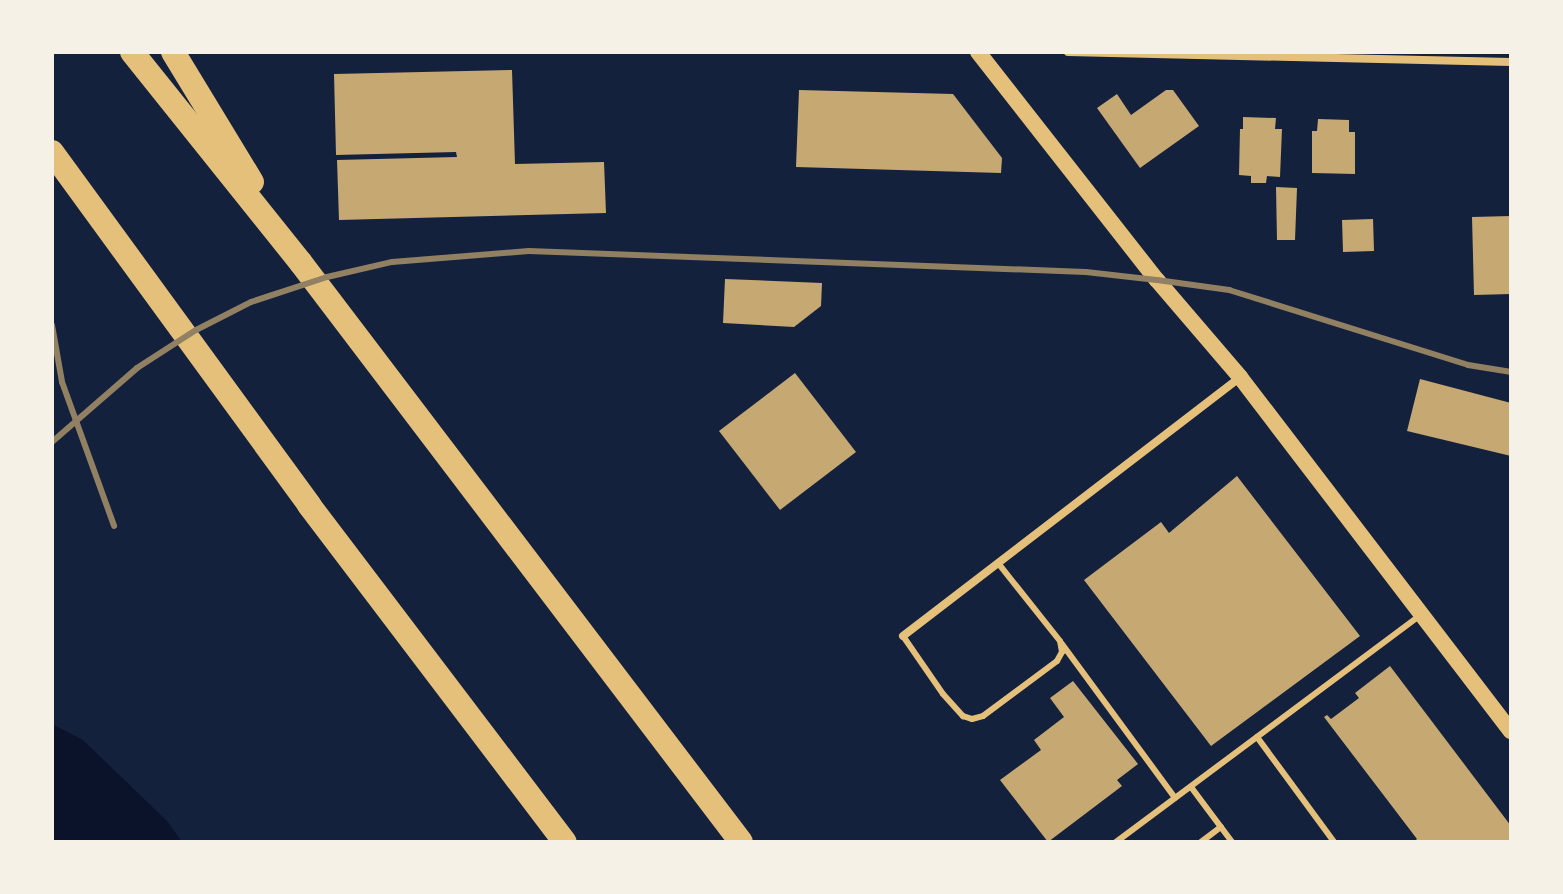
<!DOCTYPE html>
<style>
body{margin:0}
#map{position:relative;width:1563px;height:894px;overflow:hidden;background:#14213d;font-family:"DM Sans",sans-serif}
div>[style]{position:absolute}
.water>*{inset:0;background:#0b132b}
.building>*{inset:0;background:#c6a872}
.service>*{height:6px;margin:-3px;padding:0 3px;transform-origin:3px;border-radius:3px;background:#e5c07b}
.minor>*{height:8px;margin:-4px;padding:0 4px;transform-origin:4px;border-radius:4px;background:#e5c07b}
.secondary>*{height:16px;margin:-8px;padding:0 8px;transform-origin:8px;border-radius:8px;background:#e5c07b}
.motorway>*{height:24px;margin:-12px;padding:0 12px;transform-origin:12px;border-radius:12px;background:#e5c07b}
.rail>*{height:6px;margin:-3px;padding:0 3px;transform-origin:3px;border-radius:3px;background:#918062}
span{translate:-50% -50%;white-space:nowrap;text-align:center;line-height:1.15;-webkit-text-stroke:6px #f6f1e7;paint-order:stroke}
.frame{position:absolute;inset:0;border:54px solid #f6f1e7;pointer-events:none}
</style>
<div id="map">
<div class="water">
<i style="clip-path:polygon(52px 724px,83px 740px,168px 822px,182px 842px,52px 842px)"></i>
</div>
<div class="building">
<i style="clip-path:polygon(512px 70px,515px 164px,604px 162px,606px 213px,339px 220px,337px 160px,457px 157px,456px 152px,336px 155px,334px 74px)"></i>
<i style="clip-path:polygon(799px 90px,953px 94px,1002px 158px,1001px 173px,796px 167px)"></i>
<i style="clip-path:polygon(1166px 90px,1173px 90px,1199px 126px,1140px 168px,1097px 108px,1117px 94px,1131px 115px)"></i>
<i style="clip-path:polygon(1243px 117px,1276px 118px,1275px 129px,1282px 129px,1280px 177px,1267px 176px,1266px 183px,1251px 183px,1251px 176px,1239px 175px,1240px 129px,1243px 129px)"></i>
<i style="clip-path:polygon(1318px 119px,1349px 120px,1349px 132px,1355px 132px,1355px 174px,1312px 173px,1312px 131px,1317px 131px)"></i>
<i style="clip-path:polygon(1276px 187px,1297px 188px,1295px 240px,1277px 240px)"></i>
<i style="clip-path:polygon(1511px 216px,1511px 294px,1474px 295px,1472px 217px)"></i>
<i style="clip-path:polygon(1373px 219px,1374px 251px,1343px 252px,1342px 220px)"></i>
<i style="clip-path:polygon(725px 279px,822px 283px,821px 306px,794px 327px,723px 323px)"></i>
<i style="clip-path:polygon(795px 373px,856px 452px,780px 510px,719px 431px)"></i>
<i style="clip-path:polygon(1420px 379px,1511px 403px,1511px 456px,1407px 431px)"></i>
<i style="clip-path:polygon(1237px 476px,1360px 636px,1211px 746px,1084px 580px,1161px 522px,1169px 533px)"></i>
<i style="clip-path:polygon(1390px 666px,1511px 826px,1511px 842px,1413px 842px,1417px 839px,1324px 717px,1327px 715px,1331px 719px,1359px 698px,1355px 693px)"></i>
<i style="clip-path:polygon(1073px 681px,1138px 764px,1117px 780px,1122px 786px,1048px 842px,1000px 780px,1041px 750px,1034px 740px,1064px 717px,1050px 698px)"></i>
</div>
<div class="service">
<i style="left:903px;top:636px;width:70px;rotate:55.4deg"></i>
<i style="left:943px;top:694px;width:30px;rotate:48deg"></i>
<i style="left:963px;top:716px;width:9px;rotate:18deg"></i>
<i style="left:972px;top:719px;width:11px;rotate:-15deg"></i>
<i style="left:983px;top:716px;width:92px;rotate:-36.6deg"></i>
<i style="left:1057px;top:661px;width:10px;rotate:-61deg"></i>
<i style="left:1062px;top:652px;width:11px;rotate:-100deg"></i>
<i style="left:1060px;top:641px;width:100px;rotate:-128.5deg"></i>
<i style="left:1062px;top:644px;width:191px;rotate:53.7deg"></i>
<i style="left:1257px;top:737px;width:130px;rotate:53.7deg"></i>
<i style="left:1191px;top:787px;width:69px;rotate:53.3deg"></i>
<i style="left:1116px;top:842px;width:378px;rotate:-36.7deg"></i>
<i style="left:1201px;top:842px;width:25px;rotate:-37deg"></i>
</div>
<div class="minor">
<i style="left:1068px;top:52px;width:443px;rotate:1.3deg"></i>
<i style="left:903px;top:636px;width:425px;rotate:-37.5deg"></i>
</div>
<div class="secondary">
<i style="left:978px;top:52px;width:290px;rotate:51.9deg"></i>
<i style="left:1157px;top:280px;width:128px;rotate:49.4deg"></i>
<i style="left:1240px;top:377px;width:446px;rotate:52.6deg"></i>
</div>
<div class="motorway">
<i style="left:132px;top:52px;width:270px;rotate:51.3deg"></i>
<i style="left:301px;top:263px;width:727px;rotate:52.77deg"></i>
<i style="left:173px;top:52px;width:152px;rotate:58.7deg"></i>
<i style="left:52px;top:152px;width:437px;rotate:53.9deg"></i>
<i style="left:309px;top:505px;width:423px;rotate:52.8deg"></i>
</div>
<div class="rail">
<i style="left:52px;top:325px;width:58px;rotate:80deg"></i>
<i style="left:62px;top:382px;width:153px;rotate:70.1deg"></i>
<i style="left:52px;top:442px;width:113px;rotate:-41deg"></i>
<i style="left:137px;top:368px;width:70px;rotate:-32.8deg"></i>
<i style="left:196px;top:330px;width:62px;rotate:-27deg"></i>
<i style="left:251px;top:302px;width:80px;rotate:-18.2deg"></i>
<i style="left:327px;top:277px;width:67px;rotate:-13deg"></i>
<i style="left:392px;top:262px;width:137px;rotate:-4.6deg"></i>
<i style="left:529px;top:251px;width:557px;rotate:2.16deg"></i>
<i style="left:1086px;top:272px;width:71px;rotate:6.4deg"></i>
<i style="left:1157px;top:280px;width:73px;rotate:7.9deg"></i>
<i style="left:1229px;top:290px;width:250px;rotate:17.4deg"></i>
<i style="left:1468px;top:365px;width:44px;rotate:9.2deg"></i>
</div>
<div class="frame"></div>
</div>
